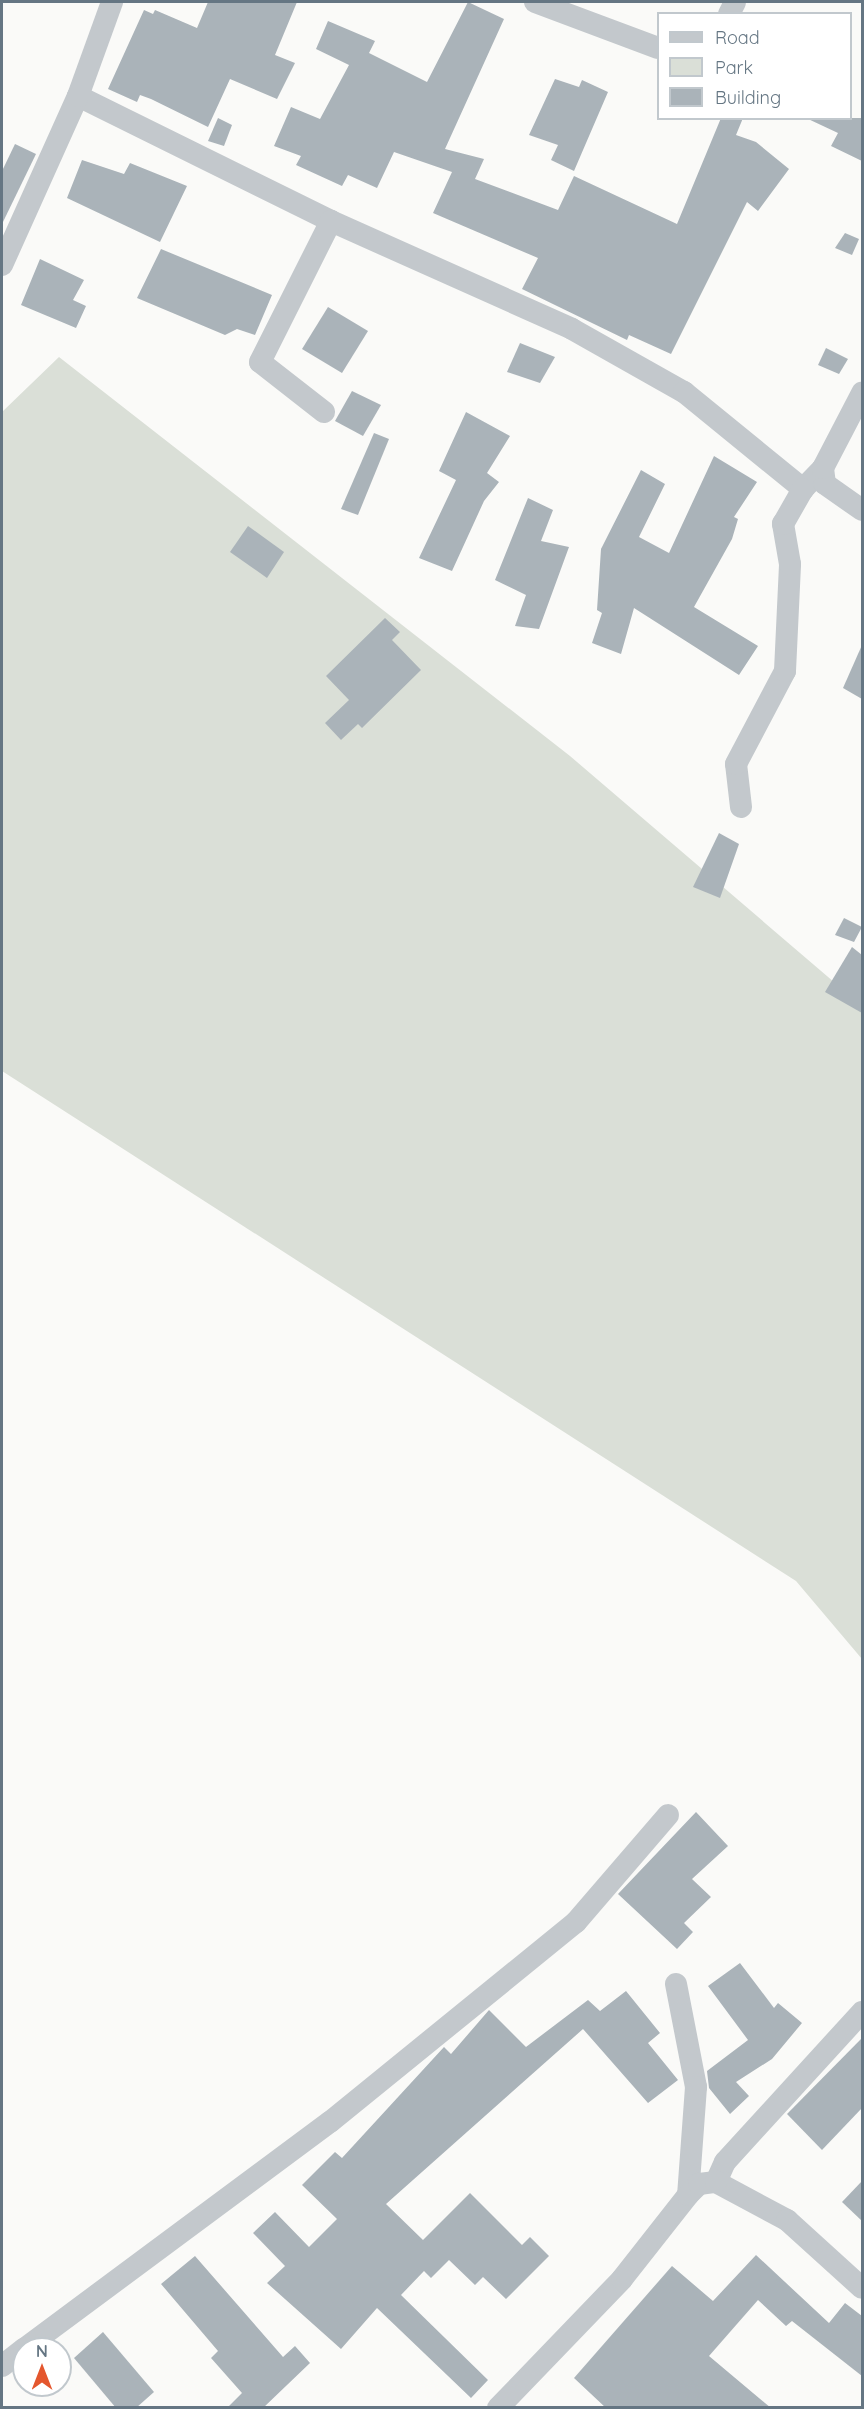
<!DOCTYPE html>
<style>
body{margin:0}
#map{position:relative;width:864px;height:2409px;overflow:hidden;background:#fafaf8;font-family:Quicksand,sans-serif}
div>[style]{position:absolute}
.green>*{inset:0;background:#dadfd7}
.building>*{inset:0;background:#aab3b9}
.minor>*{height:22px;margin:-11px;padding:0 11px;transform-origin:11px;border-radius:11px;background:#c3c8cc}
span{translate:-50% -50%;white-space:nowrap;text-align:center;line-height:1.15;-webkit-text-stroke:6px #fff;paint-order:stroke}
.frame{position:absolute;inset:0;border:3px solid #657683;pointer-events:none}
.legend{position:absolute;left:657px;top:12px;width:195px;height:108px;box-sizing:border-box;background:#fff;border:2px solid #c1c8cd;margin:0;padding:8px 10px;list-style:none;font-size:18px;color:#657683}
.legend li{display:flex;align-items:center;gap:12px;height:30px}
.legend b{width:30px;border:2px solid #c1c8cd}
.north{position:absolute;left:12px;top:2337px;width:60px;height:60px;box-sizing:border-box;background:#fff;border:2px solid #c1c8cd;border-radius:50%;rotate:0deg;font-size:16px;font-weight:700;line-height:24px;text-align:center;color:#657683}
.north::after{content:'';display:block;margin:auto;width:21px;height:27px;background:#e4572e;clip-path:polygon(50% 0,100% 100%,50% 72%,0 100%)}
</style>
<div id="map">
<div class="green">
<i style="clip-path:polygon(59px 357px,570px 756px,862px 1006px,862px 1659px,796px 1581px,2px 1071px,2px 412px)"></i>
</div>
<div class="building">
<i style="clip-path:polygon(208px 2px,297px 2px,275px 55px,295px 63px,277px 99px,230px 79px,208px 127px,151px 99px,140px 95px,137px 102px,108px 89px,144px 10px,153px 14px,155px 10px,197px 28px)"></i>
<i style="clip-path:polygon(468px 2px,504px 19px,445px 149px,484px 159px,475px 179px,558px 210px,574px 176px,677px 224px,721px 118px,743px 118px,736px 135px,756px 142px,789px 169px,758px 211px,747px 202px,671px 354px,629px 335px,627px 340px,522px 289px,538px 258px,433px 213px,452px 172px,394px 152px,377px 188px,348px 175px,342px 186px,296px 165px,301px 156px,274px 146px,291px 107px,320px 119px,349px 65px,316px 49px,328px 21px,375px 41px,369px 53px,427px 82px)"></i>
<i style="clip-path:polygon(555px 79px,579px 87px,582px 80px,608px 92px,574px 171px,551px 160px,558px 145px,529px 135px)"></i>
<i style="clip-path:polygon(218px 118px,232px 125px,224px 146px,208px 141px)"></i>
<i style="clip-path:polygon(806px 118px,862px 118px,862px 161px,831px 146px,838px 133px)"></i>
<i style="clip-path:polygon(15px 144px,36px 154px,2px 224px,2px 171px)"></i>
<i style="clip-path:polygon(82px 160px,124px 174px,130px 163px,187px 186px,160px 242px,67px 198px)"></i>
<i style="clip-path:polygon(845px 233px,859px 239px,852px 255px,835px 248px)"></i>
<i style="clip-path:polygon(161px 249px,272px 295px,255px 335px,237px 329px,225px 335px,137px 298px)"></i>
<i style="clip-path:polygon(40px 259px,84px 280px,73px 300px,86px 306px,76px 328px,21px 305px)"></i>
<i style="clip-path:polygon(328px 307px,368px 331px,342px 373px,302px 349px)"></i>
<i style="clip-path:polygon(520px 343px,555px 357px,540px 383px,507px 372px)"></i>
<i style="clip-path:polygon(826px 348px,848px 359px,839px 374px,818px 365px)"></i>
<i style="clip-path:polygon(352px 391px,381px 405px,363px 436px,335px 421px)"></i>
<i style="clip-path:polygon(466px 412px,510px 436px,487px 473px,499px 482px,484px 501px,452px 571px,419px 558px,456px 480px,439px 471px)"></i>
<i style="clip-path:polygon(374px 433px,389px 439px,358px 515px,341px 509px)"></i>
<i style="clip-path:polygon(714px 456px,757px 482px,734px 517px,738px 519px,732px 539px,694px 607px,758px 646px,739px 675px,634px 608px,621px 654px,592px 643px,602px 613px,597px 610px,601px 549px,641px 470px,665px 484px,639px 537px,669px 553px)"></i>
<i style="clip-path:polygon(528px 498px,553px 510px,541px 541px,569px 547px,539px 629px,515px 626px,526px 595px,495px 580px)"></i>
<i style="clip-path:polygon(248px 526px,284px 552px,267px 578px,230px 552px)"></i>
<i style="clip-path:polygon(385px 618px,400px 632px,392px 640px,421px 670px,362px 728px,358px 724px,341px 740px,325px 723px,349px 700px,326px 676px)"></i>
<i style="clip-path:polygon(862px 645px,862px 699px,843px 688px)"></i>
<i style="clip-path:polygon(719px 833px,739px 844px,720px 898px,693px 887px)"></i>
<i style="clip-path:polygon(844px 918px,862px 927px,854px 942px,835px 935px)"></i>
<i style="clip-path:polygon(852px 947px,862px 955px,862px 1013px,825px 992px)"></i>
<i style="clip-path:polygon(696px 1812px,728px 1846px,692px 1879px,711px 1897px,684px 1923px,693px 1932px,677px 1949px,618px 1894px)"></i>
<i style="clip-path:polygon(740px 1963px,774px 2008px,778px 2003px,802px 2023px,772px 2059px,736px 2082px,749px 2096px,730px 2114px,709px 2088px,707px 2071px,748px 2040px,708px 1986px)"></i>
<i style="clip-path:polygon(626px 1991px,660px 2033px,648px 2043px,678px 2080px,648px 2103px,583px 2029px,386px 2204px,423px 2240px,470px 2193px,522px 2245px,530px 2237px,549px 2256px,506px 2299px,483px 2277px,475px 2285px,449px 2260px,431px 2278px,424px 2271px,401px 2295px,488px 2380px,471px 2398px,377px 2308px,341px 2349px,267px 2283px,285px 2266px,253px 2233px,275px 2212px,309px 2247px,337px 2219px,302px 2185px,335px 2152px,342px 2158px,444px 2047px,451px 2054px,489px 2010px,526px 2047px,588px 2000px,600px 2011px)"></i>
<i style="clip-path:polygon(862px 2038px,862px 2108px,822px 2150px,787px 2114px)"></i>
<i style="clip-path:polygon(862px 2181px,862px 2221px,842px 2202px)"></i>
<i style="clip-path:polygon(756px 2255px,829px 2323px,845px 2303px,862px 2316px,862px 2376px,792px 2321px,786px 2326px,758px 2300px,709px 2356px,771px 2408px,606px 2408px,574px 2378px,672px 2266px,713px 2301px)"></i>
<i style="clip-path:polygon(195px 2256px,283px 2357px,295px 2346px,310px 2363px,263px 2408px,227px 2408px,242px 2393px,211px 2358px,218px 2351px,161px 2284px)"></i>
<i style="clip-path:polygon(103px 2332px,154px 2392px,136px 2408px,116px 2408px,74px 2358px)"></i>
</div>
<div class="minor">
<i style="left:535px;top:2px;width:131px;rotate:20.5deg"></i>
<i style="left:729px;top:14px;width:13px;rotate:-63deg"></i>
<i style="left:78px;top:96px;width:282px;rotate:26.3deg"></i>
<i style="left:331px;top:221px;width:264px;rotate:24.1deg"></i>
<i style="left:572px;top:329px;width:129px;rotate:29.4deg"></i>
<i style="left:684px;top:392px;width:154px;rotate:39.2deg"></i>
<i style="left:803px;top:489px;width:29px;rotate:-46deg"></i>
<i style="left:823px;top:468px;width:16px;rotate:83deg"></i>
<i style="left:825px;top:484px;width:45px;rotate:35.1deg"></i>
<i style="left:2px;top:265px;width:185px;rotate:-65.8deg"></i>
<i style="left:78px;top:96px;width:100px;rotate:-70.1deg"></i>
<i style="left:324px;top:412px;width:81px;rotate:-142deg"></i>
<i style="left:260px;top:362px;width:158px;rotate:-63.3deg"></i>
<i style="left:823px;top:468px;width:85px;rotate:-62.5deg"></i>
<i style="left:741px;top:807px;width:43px;rotate:-96.6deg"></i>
<i style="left:736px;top:764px;width:105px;rotate:-62.2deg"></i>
<i style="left:785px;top:671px;width:107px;rotate:-87.3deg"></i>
<i style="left:790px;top:564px;width:41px;rotate:-99.9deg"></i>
<i style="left:783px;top:524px;width:40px;rotate:-60.3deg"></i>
<i style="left:676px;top:1984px;width:105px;rotate:79deg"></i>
<i style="left:696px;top:2087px;width:108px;rotate:94.2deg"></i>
<i style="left:716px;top:2182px;width:81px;rotate:28.2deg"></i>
<i style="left:787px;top:2220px;width:101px;rotate:42.2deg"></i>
<i style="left:24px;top:2349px;width:381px;rotate:-36.6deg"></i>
<i style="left:330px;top:2122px;width:317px;rotate:-39.1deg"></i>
<i style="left:576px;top:1922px;width:141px;rotate:-49.3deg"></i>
<i style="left:2px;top:2366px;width:28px;rotate:-38deg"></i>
<i style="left:498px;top:2408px;width:179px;rotate:-46.1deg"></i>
<i style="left:622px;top:2279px;width:107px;rotate:-51.8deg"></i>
<i style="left:688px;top:2195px;width:16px;rotate:-45deg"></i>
<i style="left:699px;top:2184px;width:17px;rotate:-7deg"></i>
<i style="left:716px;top:2182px;width:22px;rotate:-66deg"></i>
<i style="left:725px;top:2162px;width:203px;rotate:-47.6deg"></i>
</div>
<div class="frame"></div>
<ul class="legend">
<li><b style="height:8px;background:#c3c8cc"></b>Road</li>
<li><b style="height:16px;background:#dadfd7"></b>Park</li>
<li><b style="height:16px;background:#aab3b9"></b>Building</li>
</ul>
<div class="north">N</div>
</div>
